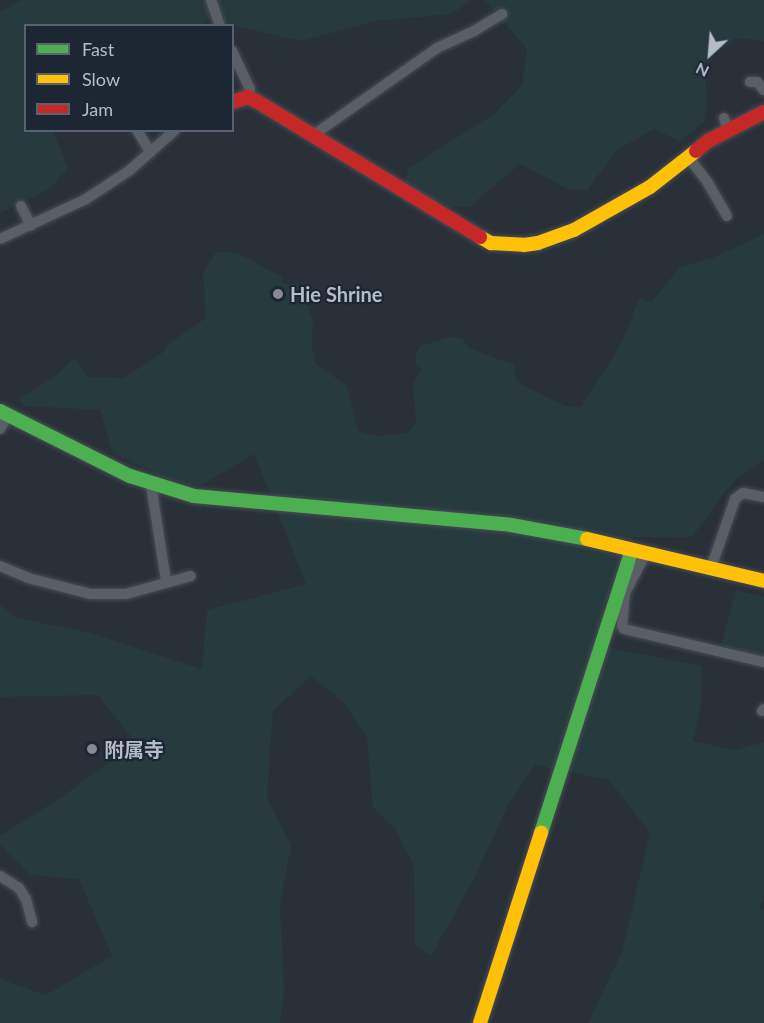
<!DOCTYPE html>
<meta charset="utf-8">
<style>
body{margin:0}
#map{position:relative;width:764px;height:1023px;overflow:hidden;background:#2a3038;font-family:Lato,"Noto Sans JP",sans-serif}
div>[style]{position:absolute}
.green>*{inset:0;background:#273a3e}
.roads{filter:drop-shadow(0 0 2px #484c53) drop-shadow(0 0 2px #484c53)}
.street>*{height:10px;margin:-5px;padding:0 5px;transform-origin:5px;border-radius:5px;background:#5a5e66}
.fast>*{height:14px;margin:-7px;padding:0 7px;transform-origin:7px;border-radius:7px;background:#4caf50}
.slow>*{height:14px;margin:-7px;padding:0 7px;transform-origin:7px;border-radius:7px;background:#ffc107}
.jam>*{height:14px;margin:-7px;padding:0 7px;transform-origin:7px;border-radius:7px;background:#c62828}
.dots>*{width:16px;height:16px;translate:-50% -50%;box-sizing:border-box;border:3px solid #1d2633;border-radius:50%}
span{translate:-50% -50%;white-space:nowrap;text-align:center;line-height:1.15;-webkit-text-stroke:4.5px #1d2633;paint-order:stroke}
.poi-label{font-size:20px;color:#b4bcc9;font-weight:700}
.left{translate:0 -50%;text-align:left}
.legend{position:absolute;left:24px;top:24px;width:210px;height:108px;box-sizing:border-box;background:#1d2633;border:2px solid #59626f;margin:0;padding:8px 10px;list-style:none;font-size:18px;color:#b4bcc9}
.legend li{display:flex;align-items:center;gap:12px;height:30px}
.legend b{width:30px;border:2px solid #59626f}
.north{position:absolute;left:680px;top:24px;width:60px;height:60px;-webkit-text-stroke:4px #1d2633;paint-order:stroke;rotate:206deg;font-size:16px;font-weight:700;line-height:24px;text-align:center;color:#b4bcc9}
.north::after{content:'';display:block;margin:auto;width:21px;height:27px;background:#b4bcc9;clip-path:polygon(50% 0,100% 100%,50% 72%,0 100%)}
</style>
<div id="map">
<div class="green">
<i style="clip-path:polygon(21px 0,472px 0,451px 14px,376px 21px,301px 41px,205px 19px,203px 26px,26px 26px,26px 130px,53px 131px,68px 168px,51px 188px,0 213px,0 12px)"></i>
<i style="clip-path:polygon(485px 0,764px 0,764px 41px,735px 38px,704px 63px,707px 100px,704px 122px,680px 141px,654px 129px,617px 150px,587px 190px,568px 189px,520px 164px,469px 207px,449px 207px,402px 189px,409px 168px,494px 114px,522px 85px,527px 49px)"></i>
<i style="clip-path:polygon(764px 234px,764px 459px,732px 483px,692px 537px,634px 537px,610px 587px,603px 629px,611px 648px,702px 666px,701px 706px,693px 741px,736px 750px,764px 742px,764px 898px,759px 908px,764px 910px,764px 1023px,588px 1023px,622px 952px,650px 833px,609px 780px,535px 765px,507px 807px,474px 879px,431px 956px,415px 945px,414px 866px,395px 829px,373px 807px,367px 738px,343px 702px,311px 676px,273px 711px,267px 798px,291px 845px,280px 903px,284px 993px,280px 1023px,0 1023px,0 979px,46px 995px,112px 956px,79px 879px,30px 875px,0 844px,0 836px,63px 796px,136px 743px,98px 695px,0 697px,0 605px,18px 618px,90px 633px,202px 669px,207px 610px,306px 584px,254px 454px,200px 486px,165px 478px,113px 453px,100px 410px,25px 406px,19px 399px,54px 377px,74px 358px,89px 377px,124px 378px,162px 353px,167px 345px,206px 318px,203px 271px,217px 251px,237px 253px,281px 276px,283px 283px,297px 284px,313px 319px,312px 346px,315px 363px,347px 386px,358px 431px,376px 436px,406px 433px,416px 423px,413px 385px,421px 369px,416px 365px,415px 356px,420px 346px,454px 336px,464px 340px,468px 348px,515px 365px,514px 375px,522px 385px,566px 406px,581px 407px,622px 342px,639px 298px,651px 302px,680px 267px,715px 257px)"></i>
<i style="clip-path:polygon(736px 590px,764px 597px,764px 657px,721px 646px)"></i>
</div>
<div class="roads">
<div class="street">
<i style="left:211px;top:0;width:28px;rotate:71deg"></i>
<i style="left:232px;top:51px;width:42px;rotate:64.7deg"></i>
<i style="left:250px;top:89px;width:8px;rotate:104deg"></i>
<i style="left:750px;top:82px;width:7px"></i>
<i style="left:757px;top:82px;width:11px;rotate:49deg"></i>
<i style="left:724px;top:118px;width:14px;rotate:73deg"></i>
<i style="left:137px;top:130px;width:26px;rotate:59deg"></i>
<i style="left:312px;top:136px;width:153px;rotate:-35.1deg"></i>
<i style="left:437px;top:48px;width:41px;rotate:-24.7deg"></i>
<i style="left:474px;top:31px;width:33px;rotate:-31deg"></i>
<i style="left:688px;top:157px;width:33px;rotate:52deg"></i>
<i style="left:708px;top:183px;width:38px;rotate:60deg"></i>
<i style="left:21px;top:206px;width:22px;rotate:63deg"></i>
<i style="left:0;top:239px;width:95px;rotate:-24.9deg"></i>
<i style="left:86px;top:199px;width:53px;rotate:-33.4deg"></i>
<i style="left:130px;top:170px;width:60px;rotate:-41.6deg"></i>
<i style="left:0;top:429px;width:16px;rotate:-60deg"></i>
<i style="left:151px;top:485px;width:97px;rotate:81.1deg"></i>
<i style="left:646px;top:553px;width:45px;rotate:117.7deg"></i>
<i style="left:625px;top:593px;width:32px;rotate:95deg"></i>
<i style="left:622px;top:625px;width:4px;rotate:63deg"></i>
<i style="left:624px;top:629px;width:144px;rotate:13.3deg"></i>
<i style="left:0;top:566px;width:30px;rotate:23deg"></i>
<i style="left:28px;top:578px;width:65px;rotate:14.3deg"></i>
<i style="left:91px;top:594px;width:35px"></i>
<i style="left:126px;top:594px;width:67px;rotate:-15.5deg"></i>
<i style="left:711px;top:568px;width:73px;rotate:-70.8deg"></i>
<i style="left:735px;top:499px;width:10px;rotate:-37deg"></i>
<i style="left:743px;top:493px;width:21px;rotate:11deg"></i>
<i style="left:762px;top:711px;width:3px;rotate:-45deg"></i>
<i style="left:0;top:876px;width:22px;rotate:32deg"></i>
<i style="left:19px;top:888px;width:13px;rotate:58deg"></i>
<i style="left:26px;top:899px;width:24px;rotate:75deg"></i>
</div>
<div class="fast">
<i style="left:0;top:411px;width:145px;rotate:26.6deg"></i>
<i style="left:130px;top:476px;width:67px;rotate:17.4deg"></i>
<i style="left:194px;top:496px;width:318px;rotate:5.2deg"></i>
<i style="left:511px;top:525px;width:77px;rotate:10.4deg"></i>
<i style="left:541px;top:833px;width:297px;rotate:-72.2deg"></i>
</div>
<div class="slow">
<i style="left:480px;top:237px;width:13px;rotate:29deg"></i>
<i style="left:491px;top:243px;width:33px;rotate:3deg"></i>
<i style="left:524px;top:245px;width:14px;rotate:-8deg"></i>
<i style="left:538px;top:243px;width:38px;rotate:-20deg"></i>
<i style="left:574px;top:230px;width:87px;rotate:-29.5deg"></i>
<i style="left:650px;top:187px;width:58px;rotate:-38deg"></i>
<i style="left:587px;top:539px;width:182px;rotate:13.3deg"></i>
<i style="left:480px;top:1023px;width:200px;rotate:-72.2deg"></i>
</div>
<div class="jam">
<i style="left:232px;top:102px;width:17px;rotate:-17deg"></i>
<i style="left:248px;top:97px;width:11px;rotate:27deg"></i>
<i style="left:258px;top:102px;width:260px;rotate:31.3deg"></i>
<i style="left:696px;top:151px;width:16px;rotate:-40deg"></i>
<i style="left:708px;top:141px;width:63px;rotate:-27.4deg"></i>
</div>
</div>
<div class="dots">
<i style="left:278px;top:294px;background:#848b96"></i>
<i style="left:92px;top:749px;background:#848b96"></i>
</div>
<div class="poi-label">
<span class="left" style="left:290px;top:294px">Hie Shrine</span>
<span class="left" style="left:104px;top:749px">附属寺</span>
</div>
<ul class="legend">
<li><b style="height:8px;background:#4caf50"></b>Fast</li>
<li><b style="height:8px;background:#ffc107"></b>Slow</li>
<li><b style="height:8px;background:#c62828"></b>Jam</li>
</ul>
<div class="north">N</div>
</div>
